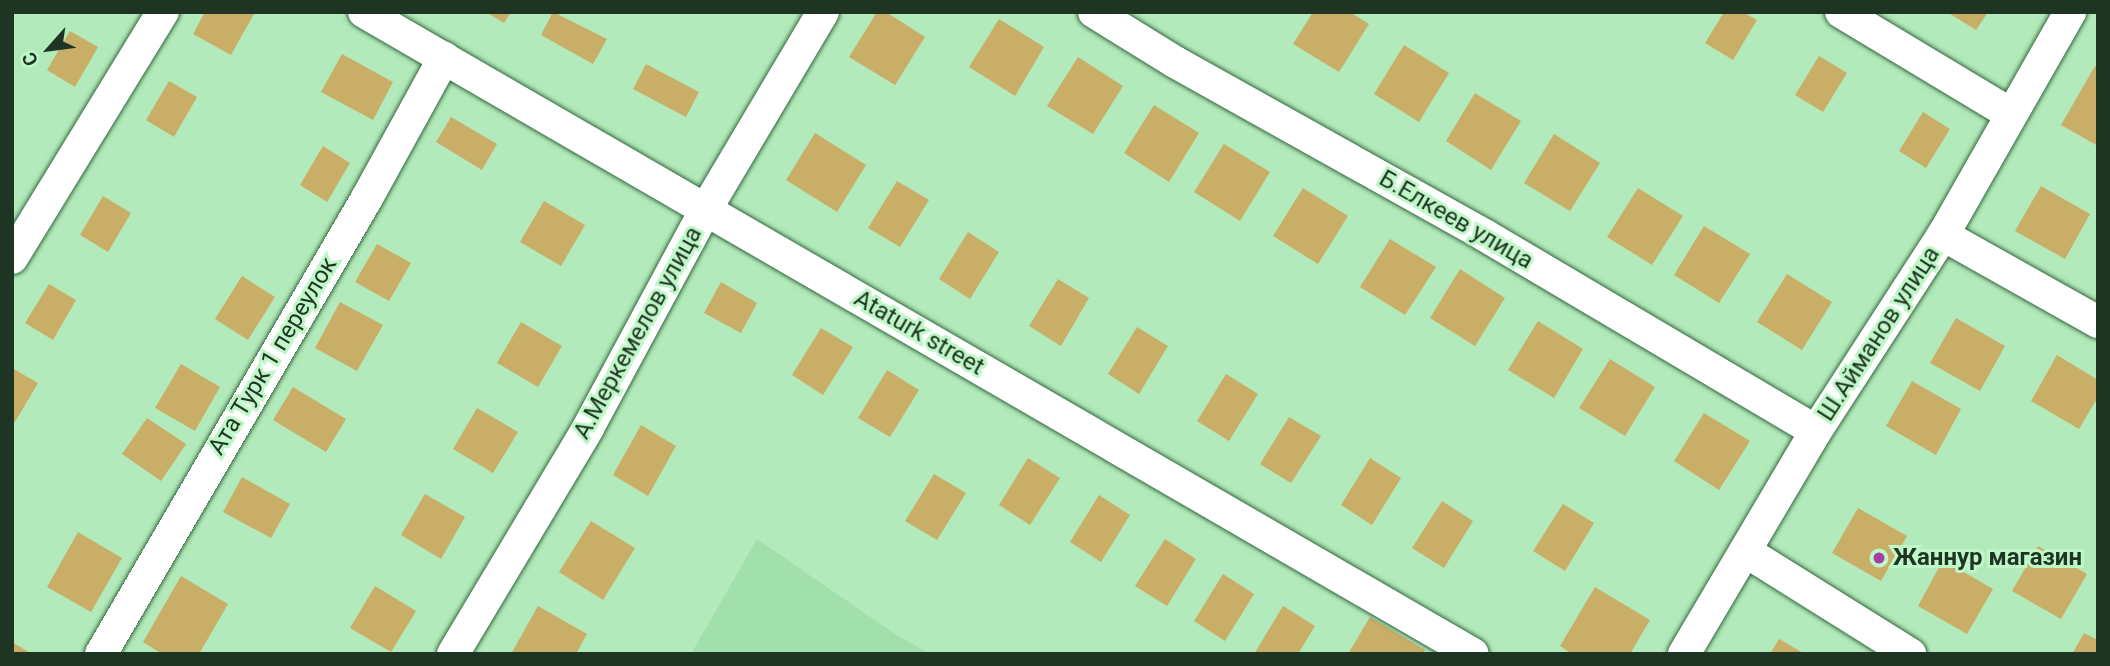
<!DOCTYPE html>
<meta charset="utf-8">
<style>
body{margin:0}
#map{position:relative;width:2110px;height:666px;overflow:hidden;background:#b3eabb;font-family:Roboto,sans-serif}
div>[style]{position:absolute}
.built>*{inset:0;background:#a1dfab}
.building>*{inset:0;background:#c9ae68}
.roads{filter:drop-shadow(0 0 2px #34673f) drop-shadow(0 0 2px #34673f)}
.minor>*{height:32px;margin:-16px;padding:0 16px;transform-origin:16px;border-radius:16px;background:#fff}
.dots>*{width:19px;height:19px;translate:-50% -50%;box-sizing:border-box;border:4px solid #c0f7c8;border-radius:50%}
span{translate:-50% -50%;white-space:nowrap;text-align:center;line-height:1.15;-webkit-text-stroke:6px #c0f7c8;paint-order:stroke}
.street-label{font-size:24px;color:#1f3523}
.poi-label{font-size:24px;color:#1f3523;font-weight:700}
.left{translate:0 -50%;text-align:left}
.frame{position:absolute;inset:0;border:14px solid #1f3523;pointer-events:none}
.north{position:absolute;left:14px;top:14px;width:70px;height:70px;-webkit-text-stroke:5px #c0f7c8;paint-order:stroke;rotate:242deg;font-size:19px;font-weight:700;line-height:28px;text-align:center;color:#1f3523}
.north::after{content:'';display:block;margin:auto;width:24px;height:32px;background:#1f3523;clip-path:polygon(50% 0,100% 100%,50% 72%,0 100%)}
</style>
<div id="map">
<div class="built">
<i style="clip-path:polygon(757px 539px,895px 634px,930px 654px,691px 654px)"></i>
</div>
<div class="building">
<i style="clip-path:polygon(205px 12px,255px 12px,231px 55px,193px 34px)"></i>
<i style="clip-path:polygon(486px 12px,511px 12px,504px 23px)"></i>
<i style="clip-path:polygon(553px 12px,607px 39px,593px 64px,541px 35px)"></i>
<i style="clip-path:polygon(877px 12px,886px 12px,925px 37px,895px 85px,849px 57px)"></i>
<i style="clip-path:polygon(1313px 12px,1350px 12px,1369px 24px,1339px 72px,1293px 44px)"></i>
<i style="clip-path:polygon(1724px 12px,1743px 12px,1757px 20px,1733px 60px,1705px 43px)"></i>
<i style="clip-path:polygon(1947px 12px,1988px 12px,1976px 30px)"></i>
<i style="clip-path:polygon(999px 19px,1044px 47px,1015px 96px,969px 67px)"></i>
<i style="clip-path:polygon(70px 31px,98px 47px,75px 87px,47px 70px)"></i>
<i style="clip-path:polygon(1404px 45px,1449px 73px,1419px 122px,1374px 94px)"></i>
<i style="clip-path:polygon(342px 54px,393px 82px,373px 120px,321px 92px)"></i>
<i style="clip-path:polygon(1819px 56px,1847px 73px,1823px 112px,1795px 95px)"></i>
<i style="clip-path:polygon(1078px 57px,1123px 86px,1093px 134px,1047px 106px)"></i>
<i style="clip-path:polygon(646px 64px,699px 92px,686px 117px,633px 89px)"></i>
<i style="clip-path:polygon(2095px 66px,2098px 68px,2098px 146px,2061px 125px)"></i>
<i style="clip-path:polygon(169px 81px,197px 97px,174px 137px,146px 120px)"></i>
<i style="clip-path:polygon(1475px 93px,1521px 121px,1491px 170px,1446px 141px)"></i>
<i style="clip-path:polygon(1154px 105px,1199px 133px,1169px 182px,1124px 153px)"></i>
<i style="clip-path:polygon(1923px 112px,1950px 129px,1926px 168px,1899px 151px)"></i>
<i style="clip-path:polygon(451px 117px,497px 144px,482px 170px,436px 142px)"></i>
<i style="clip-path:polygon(815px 133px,866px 165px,837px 212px,786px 180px)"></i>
<i style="clip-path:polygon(1554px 134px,1600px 163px,1570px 211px,1524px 183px)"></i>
<i style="clip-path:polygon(1224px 144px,1270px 172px,1240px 221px,1194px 192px)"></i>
<i style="clip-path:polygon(323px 146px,350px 163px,327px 202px,300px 185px)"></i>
<i style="clip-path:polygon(897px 181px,929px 200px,900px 247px,868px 228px)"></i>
<i style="clip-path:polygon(2041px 186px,2090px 214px,2065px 259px,2015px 231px)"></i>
<i style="clip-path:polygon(1303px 188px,1348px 216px,1318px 264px,1273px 236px)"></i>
<i style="clip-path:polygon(1638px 188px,1683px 216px,1652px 265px,1607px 237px)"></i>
<i style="clip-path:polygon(103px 196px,131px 213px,108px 252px,80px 235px)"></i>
<i style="clip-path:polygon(544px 201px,585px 225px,561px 266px,520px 242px)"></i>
<i style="clip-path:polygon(1704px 226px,1750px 254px,1719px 303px,1674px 275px)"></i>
<i style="clip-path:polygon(968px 232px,999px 252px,970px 299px,939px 279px)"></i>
<i style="clip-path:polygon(1390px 239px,1436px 267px,1405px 315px,1360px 287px)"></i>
<i style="clip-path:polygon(377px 244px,411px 263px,389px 301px,355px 282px)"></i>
<i style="clip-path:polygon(1460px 269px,1505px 298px,1475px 346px,1430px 318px)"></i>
<i style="clip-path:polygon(1787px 274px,1832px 302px,1802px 350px,1757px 322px)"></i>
<i style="clip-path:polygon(242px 276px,275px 297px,248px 340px,215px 319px)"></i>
<i style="clip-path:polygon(1058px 279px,1089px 298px,1061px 346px,1029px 326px)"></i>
<i style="clip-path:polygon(721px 282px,757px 303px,741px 333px,704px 313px)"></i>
<i style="clip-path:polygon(49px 284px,76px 300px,53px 340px,25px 323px)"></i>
<i style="clip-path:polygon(340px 302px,383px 325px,357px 371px,315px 348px)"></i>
<i style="clip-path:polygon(1956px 318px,2005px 346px,1980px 391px,1930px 363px)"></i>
<i style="clip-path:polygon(1538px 321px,1583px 349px,1554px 398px,1508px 370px)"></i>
<i style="clip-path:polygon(521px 322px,562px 346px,538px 387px,497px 363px)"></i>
<i style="clip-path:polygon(1137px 327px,1168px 346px,1139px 394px,1108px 374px)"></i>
<i style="clip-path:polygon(821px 328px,853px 347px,823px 395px,792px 375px)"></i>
<i style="clip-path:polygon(2057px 355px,2098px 380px,2098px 397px,2079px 429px,2031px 401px)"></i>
<i style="clip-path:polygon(1610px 359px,1655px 387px,1625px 436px,1579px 408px)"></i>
<i style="clip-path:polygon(181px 364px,220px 387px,195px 431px,155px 408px)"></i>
<i style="clip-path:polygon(12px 368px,38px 383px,15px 422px,12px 420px)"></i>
<i style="clip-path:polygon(887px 370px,919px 390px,890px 437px,858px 418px)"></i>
<i style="clip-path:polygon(1226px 374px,1258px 394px,1229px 441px,1197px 421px)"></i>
<i style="clip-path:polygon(1912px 381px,1961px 409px,1936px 455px,1886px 426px)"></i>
<i style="clip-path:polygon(293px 387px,346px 419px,326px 452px,273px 420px)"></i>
<i style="clip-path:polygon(477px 408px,518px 432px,493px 473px,453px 449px)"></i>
<i style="clip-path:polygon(1704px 413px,1750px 441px,1719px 490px,1674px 461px)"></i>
<i style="clip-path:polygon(1289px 417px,1321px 436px,1291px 483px,1260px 464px)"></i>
<i style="clip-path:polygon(147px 418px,186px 444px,161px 481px,122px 454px)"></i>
<i style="clip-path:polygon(641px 425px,676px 446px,648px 496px,613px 475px)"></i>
<i style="clip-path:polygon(1028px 458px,1060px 478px,1030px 525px,999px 505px)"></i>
<i style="clip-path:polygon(1370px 458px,1401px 478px,1372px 525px,1341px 505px)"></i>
<i style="clip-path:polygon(934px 474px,966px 493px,937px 540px,905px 521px)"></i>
<i style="clip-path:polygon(242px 477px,290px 504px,271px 538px,223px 512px)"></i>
<i style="clip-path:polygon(425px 494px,465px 517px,441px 559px,401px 535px)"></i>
<i style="clip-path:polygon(1099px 495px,1130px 515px,1101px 562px,1070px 542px)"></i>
<i style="clip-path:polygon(1442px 501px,1473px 521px,1444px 568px,1412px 548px)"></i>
<i style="clip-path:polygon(1563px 504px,1594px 523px,1565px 571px,1533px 551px)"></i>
<i style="clip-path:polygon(1858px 508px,1907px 536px,1881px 581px,1832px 553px)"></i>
<i style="clip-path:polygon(591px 521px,635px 548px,603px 600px,559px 572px)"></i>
<i style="clip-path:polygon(78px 532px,122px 558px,91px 612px,47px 587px)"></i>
<i style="clip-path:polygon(1165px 539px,1196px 559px,1167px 606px,1135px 586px)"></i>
<i style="clip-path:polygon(2038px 546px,2087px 574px,2061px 619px,2012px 591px)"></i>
<i style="clip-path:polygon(1943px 560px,1993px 589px,1967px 634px,1918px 606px)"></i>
<i style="clip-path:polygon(1223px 574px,1254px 594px,1225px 641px,1194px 621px)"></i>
<i style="clip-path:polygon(181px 576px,228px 604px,199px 654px,162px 654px,143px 642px)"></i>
<i style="clip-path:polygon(375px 586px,416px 611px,391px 652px,350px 628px)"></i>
<i style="clip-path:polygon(1595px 587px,1650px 620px,1630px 654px,1572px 654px,1560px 646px)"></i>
<i style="clip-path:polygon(538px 606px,587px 634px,576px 654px,511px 654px)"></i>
<i style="clip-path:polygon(1283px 606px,1315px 626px,1298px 654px,1254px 654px)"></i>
<i style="clip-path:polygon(1370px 617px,1425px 650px,1423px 654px,1348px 654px)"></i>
<i style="clip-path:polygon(2084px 633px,2098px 640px,2098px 654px,2072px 654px)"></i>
<i style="clip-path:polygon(1779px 639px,1805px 654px,1770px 654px)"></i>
<i style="clip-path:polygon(12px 642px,32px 654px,12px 654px)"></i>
</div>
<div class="roads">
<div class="minor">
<i style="left:364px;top:12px;width:1281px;rotate:30.07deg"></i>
<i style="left:1094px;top:12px;width:95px;rotate:31.7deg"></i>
<i style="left:1175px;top:62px;width:356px;rotate:29.2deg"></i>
<i style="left:1486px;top:236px;width:383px;rotate:30.6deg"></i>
<i style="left:1841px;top:12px;width:198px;rotate:31deg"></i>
<i style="left:1943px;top:235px;width:178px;rotate:29.3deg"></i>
<i style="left:12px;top:258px;width:289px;rotate:-58.5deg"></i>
<i style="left:1745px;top:551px;width:195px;rotate:32deg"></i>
<i style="left:101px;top:654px;width:528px;rotate:-59.74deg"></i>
<i style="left:367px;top:198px;width:160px;rotate:-61.2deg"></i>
<i style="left:453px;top:654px;width:263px;rotate:-59.1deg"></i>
<i style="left:588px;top:428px;width:249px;rotate:-61.7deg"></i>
<i style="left:706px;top:209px;width:229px;rotate:-59.3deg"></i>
<i style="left:1684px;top:654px;width:259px;rotate:-59.4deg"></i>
<i style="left:1816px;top:431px;width:234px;rotate:-57.1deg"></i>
<i style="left:1943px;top:235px;width:257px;rotate:-60.3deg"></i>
</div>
</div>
<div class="dots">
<i style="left:1879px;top:558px;background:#a63fa3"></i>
</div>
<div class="street-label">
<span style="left:1456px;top:220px;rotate:30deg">Б.Елкеев улица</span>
<span style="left:638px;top:333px;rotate:-61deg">А.Меркемелов улица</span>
<span style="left:919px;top:333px;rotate:30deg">Ataturk street</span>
<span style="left:1879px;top:334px;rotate:-57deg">Ш.Айманов улица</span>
<span style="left:273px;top:356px;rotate:-59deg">Ата Турк 1 переулок</span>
</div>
<div class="poi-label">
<span class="left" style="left:1893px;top:558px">Жаннур магазин</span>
</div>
<div class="frame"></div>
<div class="north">С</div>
</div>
